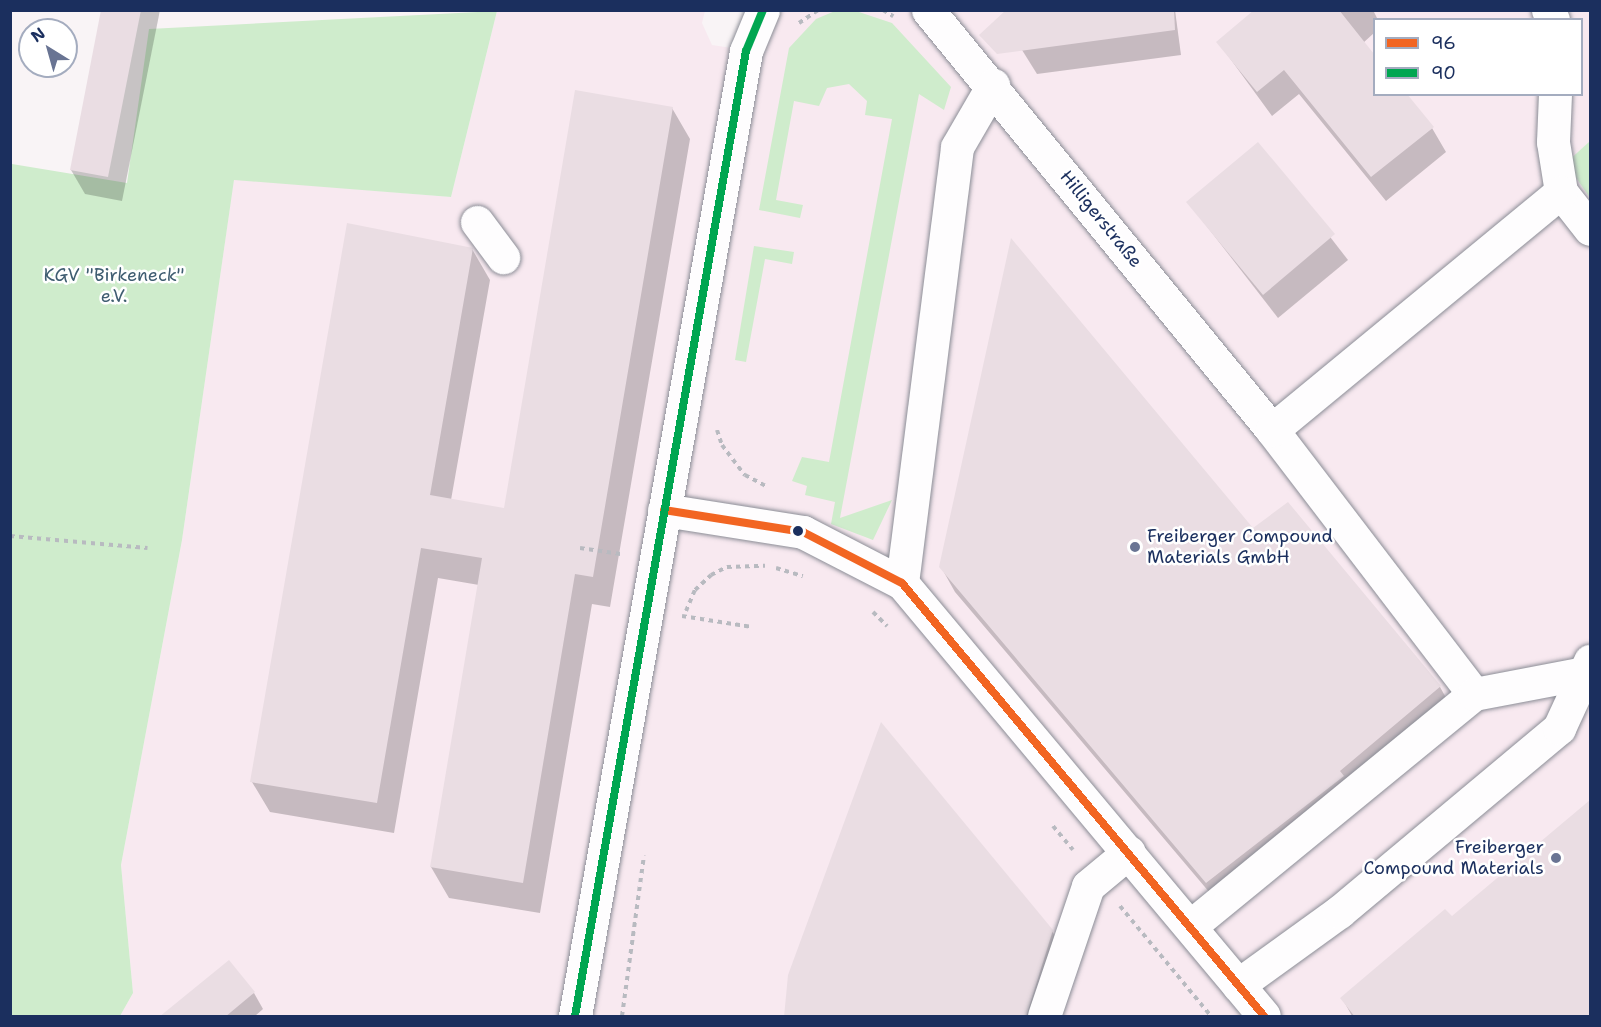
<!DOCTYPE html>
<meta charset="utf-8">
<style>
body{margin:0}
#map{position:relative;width:1601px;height:1027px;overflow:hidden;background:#f9f4f6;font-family:"Shantell Sans",sans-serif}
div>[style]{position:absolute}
.built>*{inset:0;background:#f8e9f0}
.green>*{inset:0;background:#cfeccc}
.shadow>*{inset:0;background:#0003}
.building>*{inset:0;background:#eadde3}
.path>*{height:4px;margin-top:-2px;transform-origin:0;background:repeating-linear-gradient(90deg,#b8bac0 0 4.5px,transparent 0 9px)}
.roads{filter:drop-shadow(0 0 2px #8b8d96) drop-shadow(0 0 2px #8b8d96)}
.minor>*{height:33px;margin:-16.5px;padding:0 16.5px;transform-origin:16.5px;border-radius:16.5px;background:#fefdfe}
.bus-1>*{height:8px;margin:-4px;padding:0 4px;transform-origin:4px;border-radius:4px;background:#f26522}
.bus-2>*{height:8px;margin:-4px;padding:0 4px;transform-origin:4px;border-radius:4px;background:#00a651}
.dots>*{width:16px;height:16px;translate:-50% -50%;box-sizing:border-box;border:3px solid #fff;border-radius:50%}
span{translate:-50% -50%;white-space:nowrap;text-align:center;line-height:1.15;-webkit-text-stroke:5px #fff;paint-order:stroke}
.street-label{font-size:18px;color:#1b2f5e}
.park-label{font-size:18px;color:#3f5d71}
.poi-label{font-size:18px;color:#1b2f5e}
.left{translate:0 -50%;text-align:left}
.right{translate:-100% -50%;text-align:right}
.frame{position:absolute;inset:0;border:12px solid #1b2f5e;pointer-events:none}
.legend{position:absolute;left:1373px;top:18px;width:210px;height:78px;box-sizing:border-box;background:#fff;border:2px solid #a4acbf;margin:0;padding:8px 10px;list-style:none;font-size:18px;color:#1b2f5e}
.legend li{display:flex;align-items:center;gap:12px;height:30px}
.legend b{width:30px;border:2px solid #a4acbf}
.north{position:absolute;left:18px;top:18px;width:60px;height:60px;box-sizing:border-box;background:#fff;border:2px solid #a4acbf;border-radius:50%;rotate:323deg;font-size:16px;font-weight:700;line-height:24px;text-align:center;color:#1b2f5e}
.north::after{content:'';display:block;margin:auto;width:21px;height:27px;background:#697493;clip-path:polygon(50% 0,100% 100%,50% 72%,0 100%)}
</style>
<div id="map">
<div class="built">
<i style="clip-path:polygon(evenodd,753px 10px,1590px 11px,1590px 141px,1567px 163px,1590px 198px,1590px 1016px,120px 1016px,133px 993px,121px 865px,182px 540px,234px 179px,451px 197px,497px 11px,705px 11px,702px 23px,712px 45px,732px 48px,753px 10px,1374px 20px,1582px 20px,1582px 94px,1374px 94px,1374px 20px)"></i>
</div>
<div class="green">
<i style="clip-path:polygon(497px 11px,451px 197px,234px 180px,182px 540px,121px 865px,133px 993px,120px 1016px,11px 1016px,12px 164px,127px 183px,149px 29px)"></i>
<i style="clip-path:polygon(835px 11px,856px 11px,892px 23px,951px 87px,944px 110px,919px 94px,840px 518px,892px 500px,873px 540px,831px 524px,835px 502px,805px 495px,807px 486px,792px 481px,802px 457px,829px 462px,892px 119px,865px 115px,867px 101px,849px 84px,827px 88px,819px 106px,794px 101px,776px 200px,803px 205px,800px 218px,759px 210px,789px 48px,816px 19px)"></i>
<i style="clip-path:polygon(1590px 141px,1590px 198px,1566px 163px)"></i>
<i style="clip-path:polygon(754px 246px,794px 252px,792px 264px,765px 259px,746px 362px,735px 360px)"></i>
</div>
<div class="shadow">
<i style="clip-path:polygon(103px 10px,160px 10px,122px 201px,85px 194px,71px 170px)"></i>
<i style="clip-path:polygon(1017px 10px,1175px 10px,1181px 55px,1037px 74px,1022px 50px)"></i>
<i style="clip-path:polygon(1257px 10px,1373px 10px,1378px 20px,1374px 33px,1363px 43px,1374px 57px,1374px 94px,1432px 128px,1446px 152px,1386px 201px,1299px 94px,1272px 116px,1218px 42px)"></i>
<i style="clip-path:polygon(672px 108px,690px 139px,610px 607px,592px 604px,540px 913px,449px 898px,431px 867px,479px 585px,438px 578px,394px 833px,270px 812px,252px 782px,472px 249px,490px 280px,451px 500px,505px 509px)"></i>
<i style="clip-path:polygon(1258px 144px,1348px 260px,1278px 318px,1188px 202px)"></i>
<i style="clip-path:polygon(1288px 504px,1440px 687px,1454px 712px,1221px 906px,955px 592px,941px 567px,1253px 530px)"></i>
<i style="clip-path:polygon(1590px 802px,1590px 1016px,1352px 1016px,1342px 998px,1451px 919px)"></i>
<i style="clip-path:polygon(1052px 931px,1069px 961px,1051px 1016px,785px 1016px,789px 976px)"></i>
<i style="clip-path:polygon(254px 993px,263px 1009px,255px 1016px,161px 1016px)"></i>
</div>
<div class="building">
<i style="clip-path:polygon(101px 10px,141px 10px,108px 177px,70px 170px)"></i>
<i style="clip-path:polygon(1006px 10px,1174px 10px,1175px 30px,997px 54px,979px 35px)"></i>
<i style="clip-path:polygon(1254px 10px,1339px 10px,1374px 54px,1374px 94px,1407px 94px,1434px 127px,1371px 177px,1284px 70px,1257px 92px,1216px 42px)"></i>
<i style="clip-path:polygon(575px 90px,673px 107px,593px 577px,575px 574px,523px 883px,430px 867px,482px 558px,421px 548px,377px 803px,250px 782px,347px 223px,473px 248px,430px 495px,504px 508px)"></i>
<i style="clip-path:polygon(1258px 142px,1335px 234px,1263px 295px,1186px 202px)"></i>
<i style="clip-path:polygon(1011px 238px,1253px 528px,1288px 502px,1441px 686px,1340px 771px,1344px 776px,1206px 883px,939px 567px)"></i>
<i style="clip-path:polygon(881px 722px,1053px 930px,1026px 1017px,784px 1017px,788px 975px)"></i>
<i style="clip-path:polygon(1590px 800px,1590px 1017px,1355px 1017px,1340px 998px,1445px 909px,1452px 916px)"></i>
<i style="clip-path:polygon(229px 960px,255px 992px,225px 1017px,159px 1017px)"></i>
</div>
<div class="path">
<i style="left:883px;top:10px;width:12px;rotate:31deg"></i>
<i style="left:799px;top:23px;width:23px;rotate:-34deg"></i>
<i style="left:717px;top:430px;width:16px;rotate:72deg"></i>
<i style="left:722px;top:445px;width:38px;rotate:53deg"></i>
<i style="left:745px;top:475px;width:26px;rotate:28deg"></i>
<i style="left:10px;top:536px;width:138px;rotate:5deg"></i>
<i style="left:580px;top:548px;width:41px;rotate:8.3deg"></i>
<i style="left:776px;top:568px;width:28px;rotate:17deg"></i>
<i style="left:686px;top:611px;width:23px;rotate:-67deg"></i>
<i style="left:695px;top:590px;width:22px;rotate:-43deg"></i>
<i style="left:711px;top:575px;width:18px;rotate:-27deg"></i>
<i style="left:727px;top:567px;width:38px;rotate:-2deg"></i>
<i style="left:873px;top:612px;width:20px;rotate:45deg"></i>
<i style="left:682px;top:616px;width:71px;rotate:8.9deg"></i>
<i style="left:1053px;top:826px;width:31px;rotate:50deg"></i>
<i style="left:1120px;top:906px;width:143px;rotate:50.4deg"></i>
<i style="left:622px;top:1016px;width:162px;rotate:-82.2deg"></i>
</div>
<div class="roads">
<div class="minor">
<i style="left:928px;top:10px;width:543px;rotate:50.68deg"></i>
<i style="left:1272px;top:430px;width:332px;rotate:52.6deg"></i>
<i style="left:1474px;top:694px;width:366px;rotate:140.7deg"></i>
<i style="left:1548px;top:10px;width:11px;rotate:63deg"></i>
<i style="left:1555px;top:94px;width:48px;rotate:92.4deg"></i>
<i style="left:1553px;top:142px;width:51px;rotate:80.9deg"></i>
<i style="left:1561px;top:192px;width:47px;rotate:51.9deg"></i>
<i style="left:477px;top:222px;width:44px;rotate:53.4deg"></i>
<i style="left:1272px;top:430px;width:374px;rotate:-39.5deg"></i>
<i style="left:664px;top:510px;width:141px;rotate:9deg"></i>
<i style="left:803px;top:532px;width:111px;rotate:27.3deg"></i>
<i style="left:902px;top:583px;width:564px;rotate:50.1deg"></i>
<i style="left:902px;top:583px;width:439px;rotate:-82.8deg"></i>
<i style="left:957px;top:147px;width:72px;rotate:-59.9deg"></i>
<i style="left:1474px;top:694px;width:112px;rotate:-10.8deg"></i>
<i style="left:1238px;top:985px;width:125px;rotate:-35.9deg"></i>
<i style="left:1339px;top:912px;width:287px;rotate:-39.9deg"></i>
<i style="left:1559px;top:728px;width:74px;rotate:-65.2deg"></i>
<i style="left:575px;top:1016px;width:980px;rotate:-79.95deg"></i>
<i style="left:746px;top:51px;width:44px;rotate:-67.5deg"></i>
<i style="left:1044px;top:1016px;width:137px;rotate:-71.3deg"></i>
<i style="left:1088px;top:886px;width:53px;rotate:-39.7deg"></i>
</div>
</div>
<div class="bus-1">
<i style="left:664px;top:510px;width:141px;rotate:9deg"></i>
<i style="left:803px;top:532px;width:111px;rotate:27.3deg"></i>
<i style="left:902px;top:583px;width:564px;rotate:50.1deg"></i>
</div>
<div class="bus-2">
<i style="left:575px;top:1016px;width:980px;rotate:-79.95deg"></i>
<i style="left:746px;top:51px;width:44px;rotate:-67.5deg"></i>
</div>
<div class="dots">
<i style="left:798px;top:531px;background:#1b2f5e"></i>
<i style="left:1135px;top:547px;background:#697493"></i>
<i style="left:1556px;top:858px;background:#697493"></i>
</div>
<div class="street-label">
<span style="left:1101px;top:219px;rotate:51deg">Hilligerstraße</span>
</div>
<div class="park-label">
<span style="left:114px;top:286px">KGV "Birkeneck"<br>e.V.</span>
</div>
<div class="poi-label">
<span class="left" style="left:1147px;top:547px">Freiberger Compound<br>Materials GmbH</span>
<span class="right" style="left:1544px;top:858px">Freiberger<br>Compound Materials</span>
</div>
<div class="frame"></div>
<ul class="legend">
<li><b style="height:8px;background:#f26522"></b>96</li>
<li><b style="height:8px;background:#00a651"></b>90</li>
</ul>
<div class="north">N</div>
</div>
